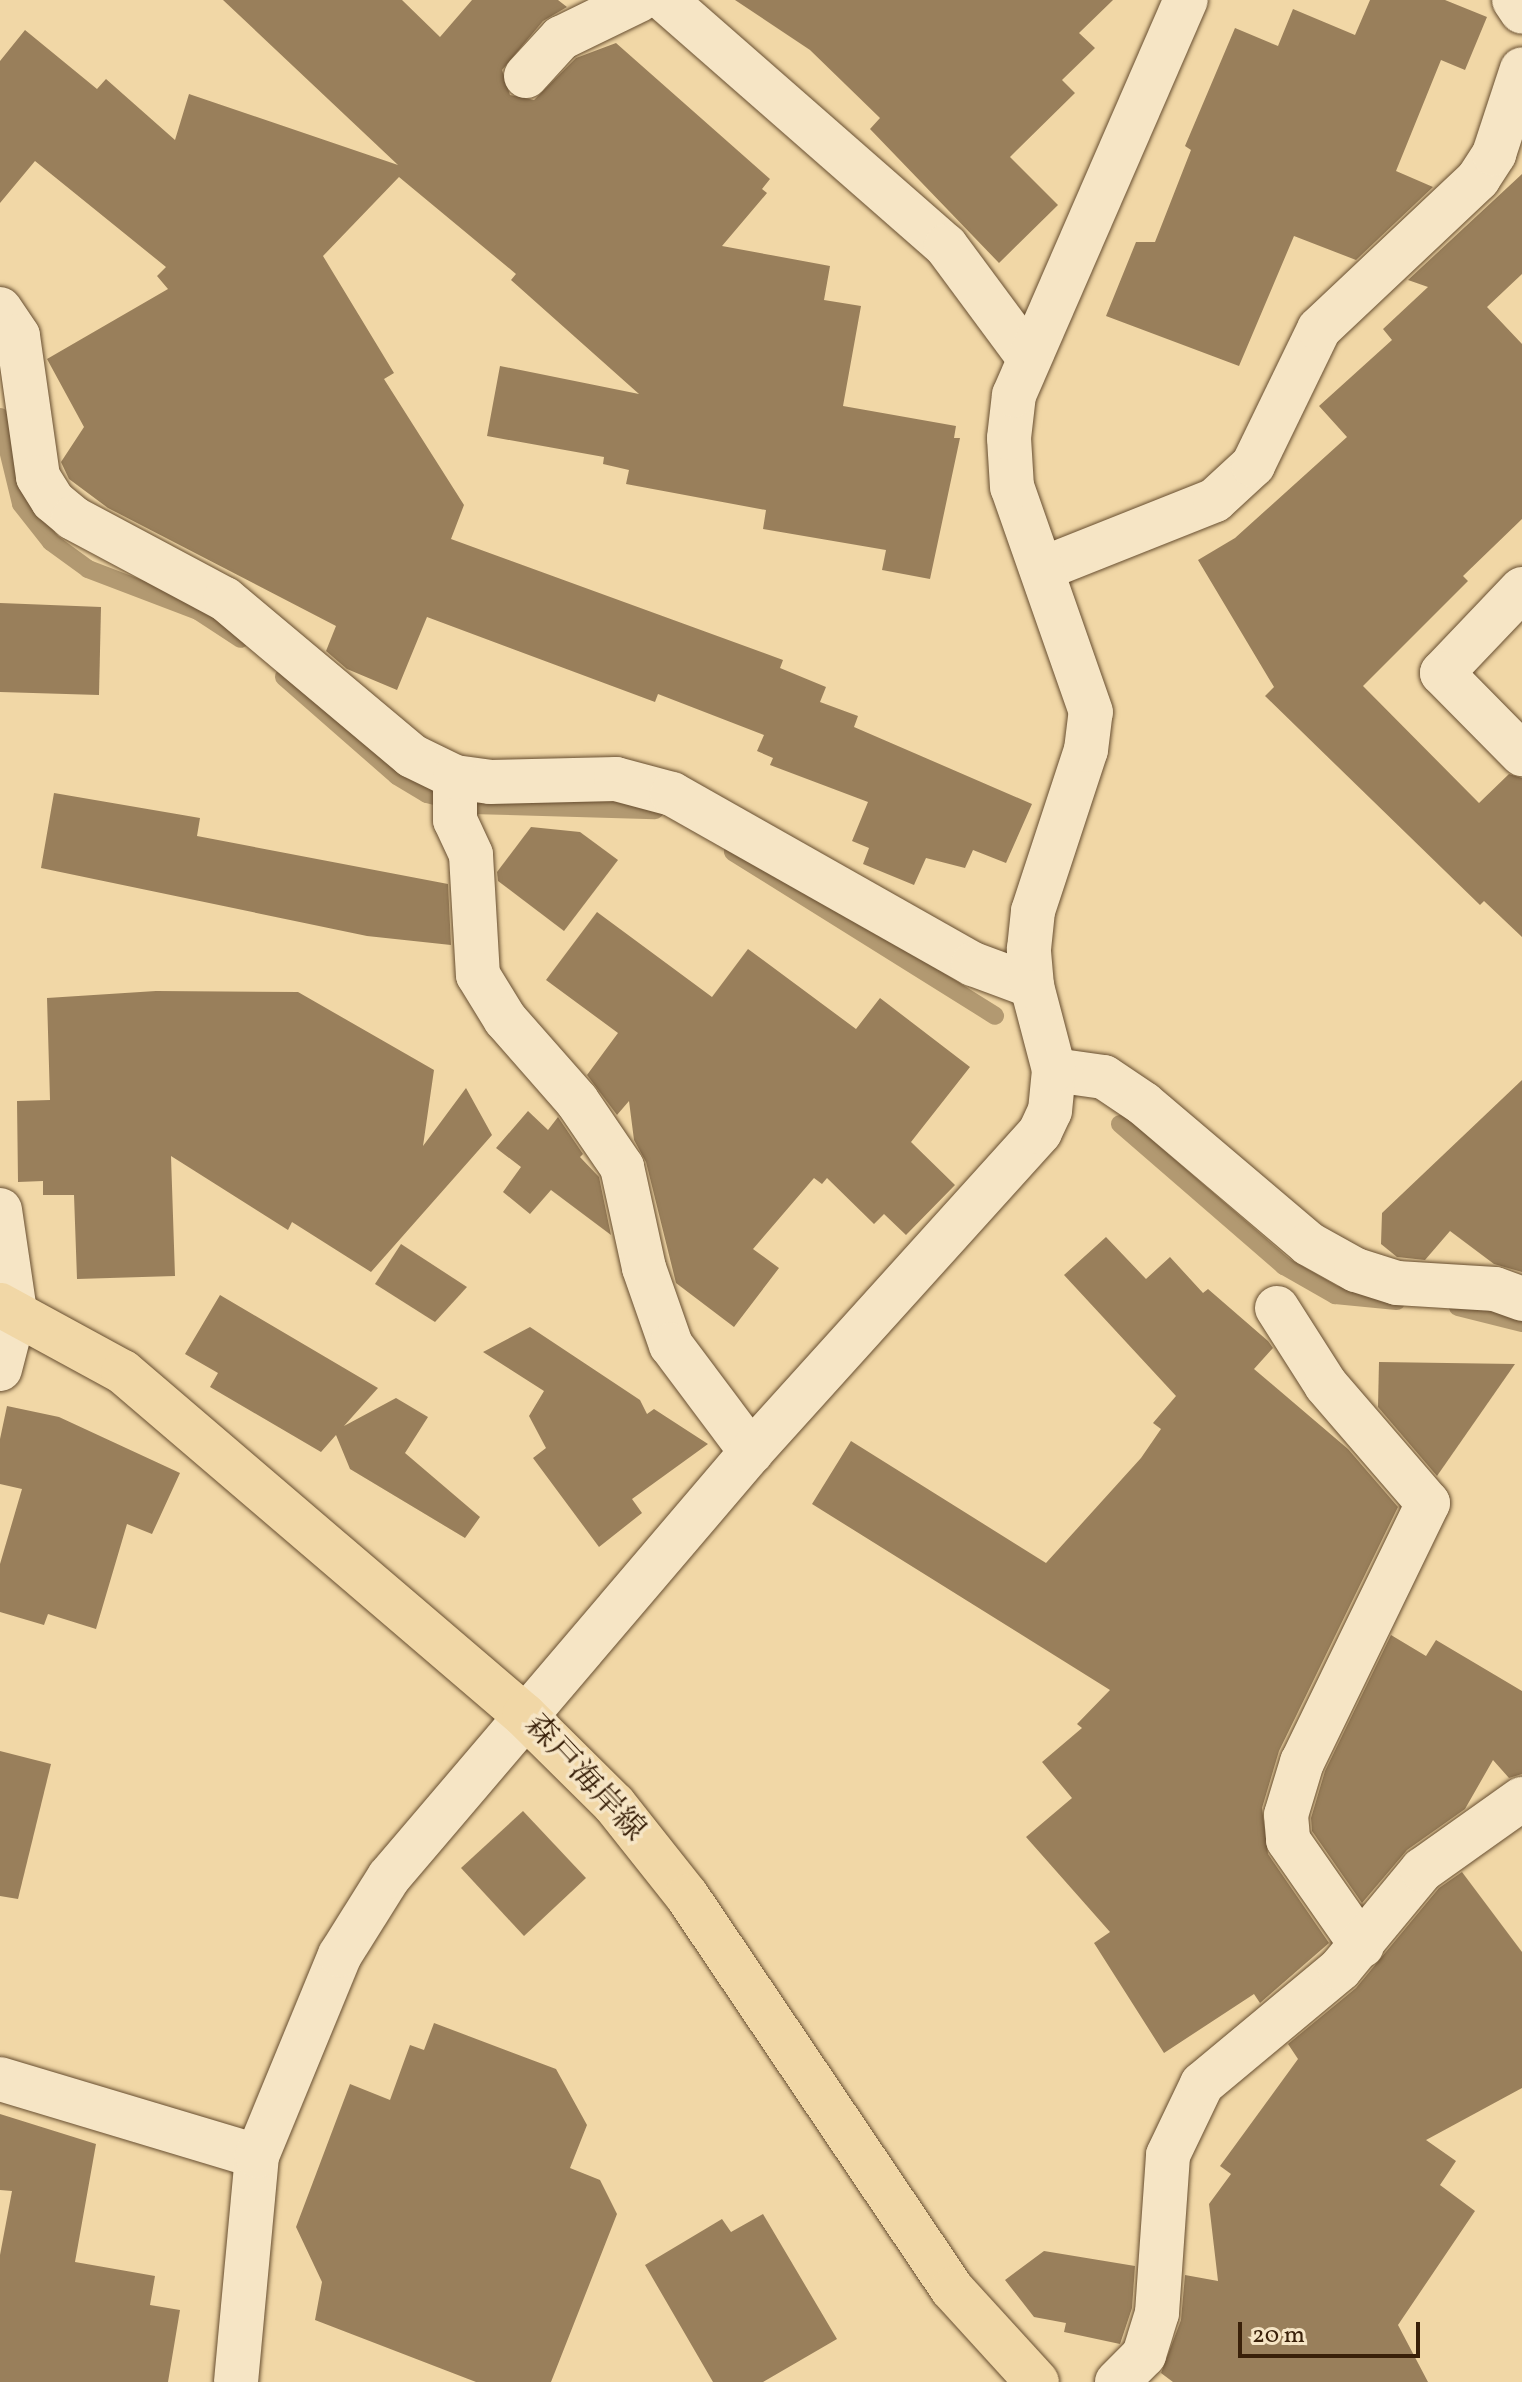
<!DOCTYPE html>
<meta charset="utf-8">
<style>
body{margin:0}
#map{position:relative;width:1522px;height:2382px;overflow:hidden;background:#f1d7a6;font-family:Vollkorn,"Noto Serif JP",serif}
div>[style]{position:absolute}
.stream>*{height:18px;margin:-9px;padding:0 9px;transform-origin:9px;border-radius:9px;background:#b29971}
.building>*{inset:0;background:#997f5b}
.roads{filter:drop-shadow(0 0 2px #674e30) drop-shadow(0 0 2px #674e30)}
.minor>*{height:44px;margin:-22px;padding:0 22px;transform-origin:22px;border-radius:22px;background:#f6e5c5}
.major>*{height:44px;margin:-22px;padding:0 22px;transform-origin:22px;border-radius:22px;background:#f1d7a6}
span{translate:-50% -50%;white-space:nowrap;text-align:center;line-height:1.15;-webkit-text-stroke:7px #f6e5c5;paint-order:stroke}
.street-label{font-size:32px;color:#392009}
.scale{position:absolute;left:1238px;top:2322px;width:182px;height:36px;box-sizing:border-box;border:4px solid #392009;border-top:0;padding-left:10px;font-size:24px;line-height:28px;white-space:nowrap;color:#392009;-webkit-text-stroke:6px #f6e5c5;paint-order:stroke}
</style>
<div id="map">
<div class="stream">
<i style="left:0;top:417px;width:89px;rotate:76.4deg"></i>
<i style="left:21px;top:504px;width:48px;rotate:51.7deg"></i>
<i style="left:51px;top:542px;width:46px;rotate:36.1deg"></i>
<i style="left:88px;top:569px;width:118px;rotate:20.9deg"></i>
<i style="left:198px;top:611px;width:51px;rotate:33.1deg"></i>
<i style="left:284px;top:677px;width:150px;rotate:41.2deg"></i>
<i style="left:397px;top:776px;width:35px;rotate:31deg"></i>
<i style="left:427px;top:794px;width:45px;rotate:14deg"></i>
<i style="left:471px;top:805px;width:184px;rotate:1.6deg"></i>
<i style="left:733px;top:852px;width:309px;rotate:32deg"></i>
<i style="left:1120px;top:1124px;width:217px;rotate:40.9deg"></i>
<i style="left:1284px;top:1266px;width:59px;rotate:29.6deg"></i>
<i style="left:1335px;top:1295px;width:62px;rotate:5.5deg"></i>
<i style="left:1458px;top:1307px;width:66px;rotate:14deg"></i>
</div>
<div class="building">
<i style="clip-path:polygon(223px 0,402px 0,440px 37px,472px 0,558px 0,567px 7px,543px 21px,502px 70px,510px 95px,534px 100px,576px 58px,616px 43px,770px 179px,762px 189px,767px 193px,722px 246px,830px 266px,824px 300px,861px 306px,843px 406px,956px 426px,954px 438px,960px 438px,930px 579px,882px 570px,886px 550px,763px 529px,766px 510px,626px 484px,629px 470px,603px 464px,604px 457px,487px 436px,500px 366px,639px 394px,511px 280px,516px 274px,399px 177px,323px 256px,394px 373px,384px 379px,464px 505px,451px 539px,783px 660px,780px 668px,826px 687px,820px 702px,858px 716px,854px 727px,1032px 804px,1006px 863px,973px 850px,965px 868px,926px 858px,914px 885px,863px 864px,869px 848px,852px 841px,868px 802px,770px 765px,773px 758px,757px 751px,764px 735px,658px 694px,655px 702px,427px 617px,397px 690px,347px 669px,326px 651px,336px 626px,108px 508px,69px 479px,61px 462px,84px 427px,47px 359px,168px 289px,157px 276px,166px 267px,35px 161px,0 203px,0 61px,25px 30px,97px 89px,106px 79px,175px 140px,189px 94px,398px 165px)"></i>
<i style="clip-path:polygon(735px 0,1113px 0,1079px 33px,1095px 48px,1062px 80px,1075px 93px,1010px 157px,1058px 205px,999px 263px,870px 129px,880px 118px,810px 50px)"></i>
<i style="clip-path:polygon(1370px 0,1445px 0,1487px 17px,1465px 70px,1441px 60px,1396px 171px,1433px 187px,1356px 260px,1294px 236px,1239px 366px,1106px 316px,1136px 242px,1155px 242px,1191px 150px,1185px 146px,1235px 28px,1278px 46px,1293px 9px,1355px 35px)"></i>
<i style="clip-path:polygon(1522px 174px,1522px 274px,1487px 307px,1522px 344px,1522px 519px,1463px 576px,1468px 581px,1363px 686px,1479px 803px,1509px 774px,1522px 778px,1522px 937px,1484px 901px,1480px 905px,1265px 696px,1274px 687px,1198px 560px,1235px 538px,1347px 437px,1319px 406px,1392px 340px,1383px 329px,1428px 287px,1408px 280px)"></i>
<i style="clip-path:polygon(0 603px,101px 607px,99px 695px,0 692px)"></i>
<i style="clip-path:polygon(54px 793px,200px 818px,197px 836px,448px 884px,451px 945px,367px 936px,41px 868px)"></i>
<i style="clip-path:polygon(531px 827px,580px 832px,618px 860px,564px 931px,498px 881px,497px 872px)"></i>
<i style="clip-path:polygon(597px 912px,712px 997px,748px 949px,856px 1029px,880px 998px,970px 1067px,911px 1142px,955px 1185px,906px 1235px,884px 1214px,874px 1224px,827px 1178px,822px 1184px,814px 1178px,753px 1249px,779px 1268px,734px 1327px,676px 1283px,646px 1162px,634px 1140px,629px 1101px,617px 1115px,587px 1075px,618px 1033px,546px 980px)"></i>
<i style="clip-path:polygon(156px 991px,298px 992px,434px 1070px,423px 1146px,466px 1088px,492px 1135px,371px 1272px,292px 1222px,288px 1230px,171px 1156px,175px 1276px,77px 1279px,74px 1195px,43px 1195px,43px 1181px,18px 1182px,17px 1101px,50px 1100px,47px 998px)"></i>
<i style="clip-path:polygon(1522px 1080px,1522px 1272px,1494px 1264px,1450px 1231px,1425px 1260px,1397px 1257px,1381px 1244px,1382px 1213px)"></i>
<i style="clip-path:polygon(528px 1111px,548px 1130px,558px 1117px,583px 1154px,580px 1157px,599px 1177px,611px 1235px,551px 1190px,530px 1214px,503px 1192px,521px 1167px,496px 1148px)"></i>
<i style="clip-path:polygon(1106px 1237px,1146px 1279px,1170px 1257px,1203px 1293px,1208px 1289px,1268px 1341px,1273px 1348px,1254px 1369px,1348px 1449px,1398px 1507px,1279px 1751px,1262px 1808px,1268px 1854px,1329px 1943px,1260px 2003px,1254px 1994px,1164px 2053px,1094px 1943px,1110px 1932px,1026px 1837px,1072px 1798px,1042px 1762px,1082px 1728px,1077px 1724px,1110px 1690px,812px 1504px,851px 1441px,1046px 1563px,1141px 1458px,1161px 1429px,1153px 1423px,1176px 1396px,1064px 1275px)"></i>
<i style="clip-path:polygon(401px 1244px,467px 1287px,435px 1322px,375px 1284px)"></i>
<i style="clip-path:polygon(220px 1295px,378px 1388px,344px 1426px,396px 1398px,428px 1417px,405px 1453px,480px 1517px,465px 1538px,350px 1469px,336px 1435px,321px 1452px,210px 1387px,218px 1373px,185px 1354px)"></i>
<i style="clip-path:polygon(530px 1327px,640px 1400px,647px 1414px,654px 1409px,708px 1444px,632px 1499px,642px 1513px,599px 1547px,533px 1458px,546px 1448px,529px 1416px,544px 1391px,483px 1352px)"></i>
<i style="clip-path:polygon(1379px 1362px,1515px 1364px,1437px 1476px,1378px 1407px)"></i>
<i style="clip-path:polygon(7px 1406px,59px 1417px,180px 1473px,152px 1534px,127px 1524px,96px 1629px,48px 1614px,44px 1625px,0 1612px,0 1564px,22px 1489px,0 1484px,0 1439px)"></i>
<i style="clip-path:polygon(1391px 1635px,1426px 1656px,1436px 1640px,1522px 1691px,1522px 1774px,1509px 1778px,1493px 1760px,1465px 1809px,1407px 1850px,1362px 1903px,1312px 1831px,1311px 1818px,1325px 1771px)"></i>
<i style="clip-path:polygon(0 1751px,51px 1764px,18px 1899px,0 1896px)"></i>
<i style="clip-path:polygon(523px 1811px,586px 1878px,524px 1936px,461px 1868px)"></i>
<i style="clip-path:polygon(1462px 1872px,1522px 1952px,1522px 2088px,1426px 2140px,1456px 2161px,1440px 2185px,1475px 2211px,1398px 2325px,1428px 2382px,1173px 2382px,1161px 2373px,1181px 2320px,1185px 2275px,1218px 2281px,1209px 2204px,1231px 2174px,1220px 2166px,1298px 2059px,1288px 2044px,1356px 1988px,1439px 1888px)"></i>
<i style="clip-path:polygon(434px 2023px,556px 2069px,587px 2125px,570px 2168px,600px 2180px,617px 2214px,551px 2382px,476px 2382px,315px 2320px,322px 2282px,296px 2227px,350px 2084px,390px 2100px,410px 2045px,424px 2050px)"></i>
<i style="clip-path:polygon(0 2114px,96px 2144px,75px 2262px,155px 2276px,150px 2305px,180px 2310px,168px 2382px,0 2382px,0 2255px,12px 2191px,0 2190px)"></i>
<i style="clip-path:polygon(763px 2214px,837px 2339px,763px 2382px,713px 2382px,645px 2265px,722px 2219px,731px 2232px)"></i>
<i style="clip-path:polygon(1044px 2251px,1135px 2266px,1132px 2308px,1120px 2344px,1064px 2332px,1066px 2323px,1034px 2317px,1005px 2280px)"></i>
</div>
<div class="roads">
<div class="minor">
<i style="left:665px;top:0;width:373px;rotate:41.2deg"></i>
<i style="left:946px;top:246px;width:138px;rotate:53.5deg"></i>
<i style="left:1514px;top:0;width:14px;rotate:56deg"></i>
<i style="left:526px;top:76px;width:52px;rotate:-47.4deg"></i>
<i style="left:561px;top:38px;width:87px;rotate:-26deg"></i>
<i style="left:0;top:309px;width:32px;rotate:56deg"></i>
<i style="left:18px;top:336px;width:142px;rotate:81.9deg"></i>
<i style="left:38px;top:477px;width:28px;rotate:58deg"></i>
<i style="left:53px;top:501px;width:26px;rotate:40deg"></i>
<i style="left:73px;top:518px;width:172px;rotate:28.1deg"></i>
<i style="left:225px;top:599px;width:244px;rotate:40deg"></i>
<i style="left:412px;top:756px;width:48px;rotate:26deg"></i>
<i style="left:455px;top:777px;width:35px;rotate:8deg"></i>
<i style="left:490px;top:782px;width:126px;rotate:-1.4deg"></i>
<i style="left:616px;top:779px;width:58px;rotate:15deg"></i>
<i style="left:672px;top:794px;width:346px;rotate:29.5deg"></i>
<i style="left:973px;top:964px;width:63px;rotate:20.4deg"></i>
<i style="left:1042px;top:569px;width:186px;rotate:-21.7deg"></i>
<i style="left:1215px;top:500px;width:52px;rotate:-42.6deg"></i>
<i style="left:1253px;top:465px;width:151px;rotate:-64.1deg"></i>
<i style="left:1319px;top:329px;width:219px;rotate:-43.3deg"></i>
<i style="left:1478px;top:179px;width:30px;rotate:-57deg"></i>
<i style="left:1494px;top:154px;width:89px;rotate:-71.8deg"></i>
<i style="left:1522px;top:589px;width:116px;rotate:133.6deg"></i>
<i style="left:1442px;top:673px;width:114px;rotate:45.4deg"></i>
<i style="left:455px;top:777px;width:43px;rotate:90deg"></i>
<i style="left:455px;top:820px;width:38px;rotate:65deg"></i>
<i style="left:471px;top:855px;width:120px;rotate:86.7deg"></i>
<i style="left:478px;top:975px;width:52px;rotate:58.5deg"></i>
<i style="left:505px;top:1019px;width:109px;rotate:48.7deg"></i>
<i style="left:577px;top:1101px;width:80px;rotate:55.7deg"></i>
<i style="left:622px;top:1167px;width:103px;rotate:77.7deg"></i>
<i style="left:644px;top:1268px;width:82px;rotate:70.7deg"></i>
<i style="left:671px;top:1345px;width:134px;rotate:53.2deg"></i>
<i style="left:1054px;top:1070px;width:50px;rotate:8deg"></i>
<i style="left:1104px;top:1077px;width:48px;rotate:34deg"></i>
<i style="left:1144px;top:1104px;width:216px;rotate:40.3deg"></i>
<i style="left:1309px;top:1244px;width:54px;rotate:29deg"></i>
<i style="left:1356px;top:1270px;width:43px;rotate:17.6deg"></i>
<i style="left:1397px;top:1283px;width:98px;rotate:3.5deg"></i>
<i style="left:1495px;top:1289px;width:29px;rotate:20deg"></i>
<i style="left:0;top:1210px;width:102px;rotate:81.6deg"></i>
<i style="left:15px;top:1311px;width:60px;rotate:104.5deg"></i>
<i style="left:1277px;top:1308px;width:91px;rotate:57.5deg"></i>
<i style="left:1326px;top:1385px;width:156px;rotate:49.2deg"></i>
<i style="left:1428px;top:1503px;width:288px;rotate:115.9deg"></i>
<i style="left:1302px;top:1762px;width:55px;rotate:106.8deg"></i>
<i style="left:1286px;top:1815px;width:25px;rotate:85deg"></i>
<i style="left:1288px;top:1840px;width:129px;rotate:55.1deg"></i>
<i style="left:0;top:2079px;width:268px;rotate:16.7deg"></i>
<i style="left:236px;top:2382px;width:227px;rotate:-84.7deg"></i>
<i style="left:257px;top:2156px;width:217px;rotate:-67.6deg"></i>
<i style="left:340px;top:1955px;width:92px;rotate:-57.9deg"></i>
<i style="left:389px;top:1877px;width:558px;rotate:-49.58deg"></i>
<i style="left:751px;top:1452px;width:431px;rotate:-47.9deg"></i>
<i style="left:1040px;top:1132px;width:23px;rotate:-65deg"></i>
<i style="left:1050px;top:1111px;width:41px;rotate:-84.4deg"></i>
<i style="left:1054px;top:1070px;width:87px;rotate:-104.7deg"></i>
<i style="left:1032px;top:986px;width:37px;rotate:-95deg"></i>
<i style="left:1029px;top:949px;width:38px;rotate:-84deg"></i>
<i style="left:1033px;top:911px;width:169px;rotate:-71.8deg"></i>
<i style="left:1086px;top:750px;width:38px;rotate:-83deg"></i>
<i style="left:1091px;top:712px;width:238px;rotate:-109.3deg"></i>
<i style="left:1012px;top:487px;width:49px;rotate:-93.5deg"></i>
<i style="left:1009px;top:438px;width:43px;rotate:-83.4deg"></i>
<i style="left:1014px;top:395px;width:431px;rotate:-66.5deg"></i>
<i style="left:1117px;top:2382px;width:38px;rotate:-45deg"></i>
<i style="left:1144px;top:2355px;width:44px;rotate:-72.8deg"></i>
<i style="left:1157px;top:2313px;width:158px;rotate:-86deg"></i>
<i style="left:1168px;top:2155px;width:79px;rotate:-64.4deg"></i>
<i style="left:1202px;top:2084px;width:180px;rotate:-39.8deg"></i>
<i style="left:1340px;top:1969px;width:129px;rotate:-50.4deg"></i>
<i style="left:1422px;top:1870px;width:123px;rotate:-35.4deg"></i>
</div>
<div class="major">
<i style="left:0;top:1305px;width:140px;rotate:28.6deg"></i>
<i style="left:123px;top:1372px;width:528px;rotate:40.54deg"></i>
<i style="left:524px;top:1715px;width:127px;rotate:44.7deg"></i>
<i style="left:614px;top:1804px;width:117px;rotate:51.6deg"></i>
<i style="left:687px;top:1896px;width:474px;rotate:56deg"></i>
<i style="left:952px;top:2289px;width:126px;rotate:47.6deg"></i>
</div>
</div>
<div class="street-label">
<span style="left:584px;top:1779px;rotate:47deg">森戸海岸線</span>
</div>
<div class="scale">20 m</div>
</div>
